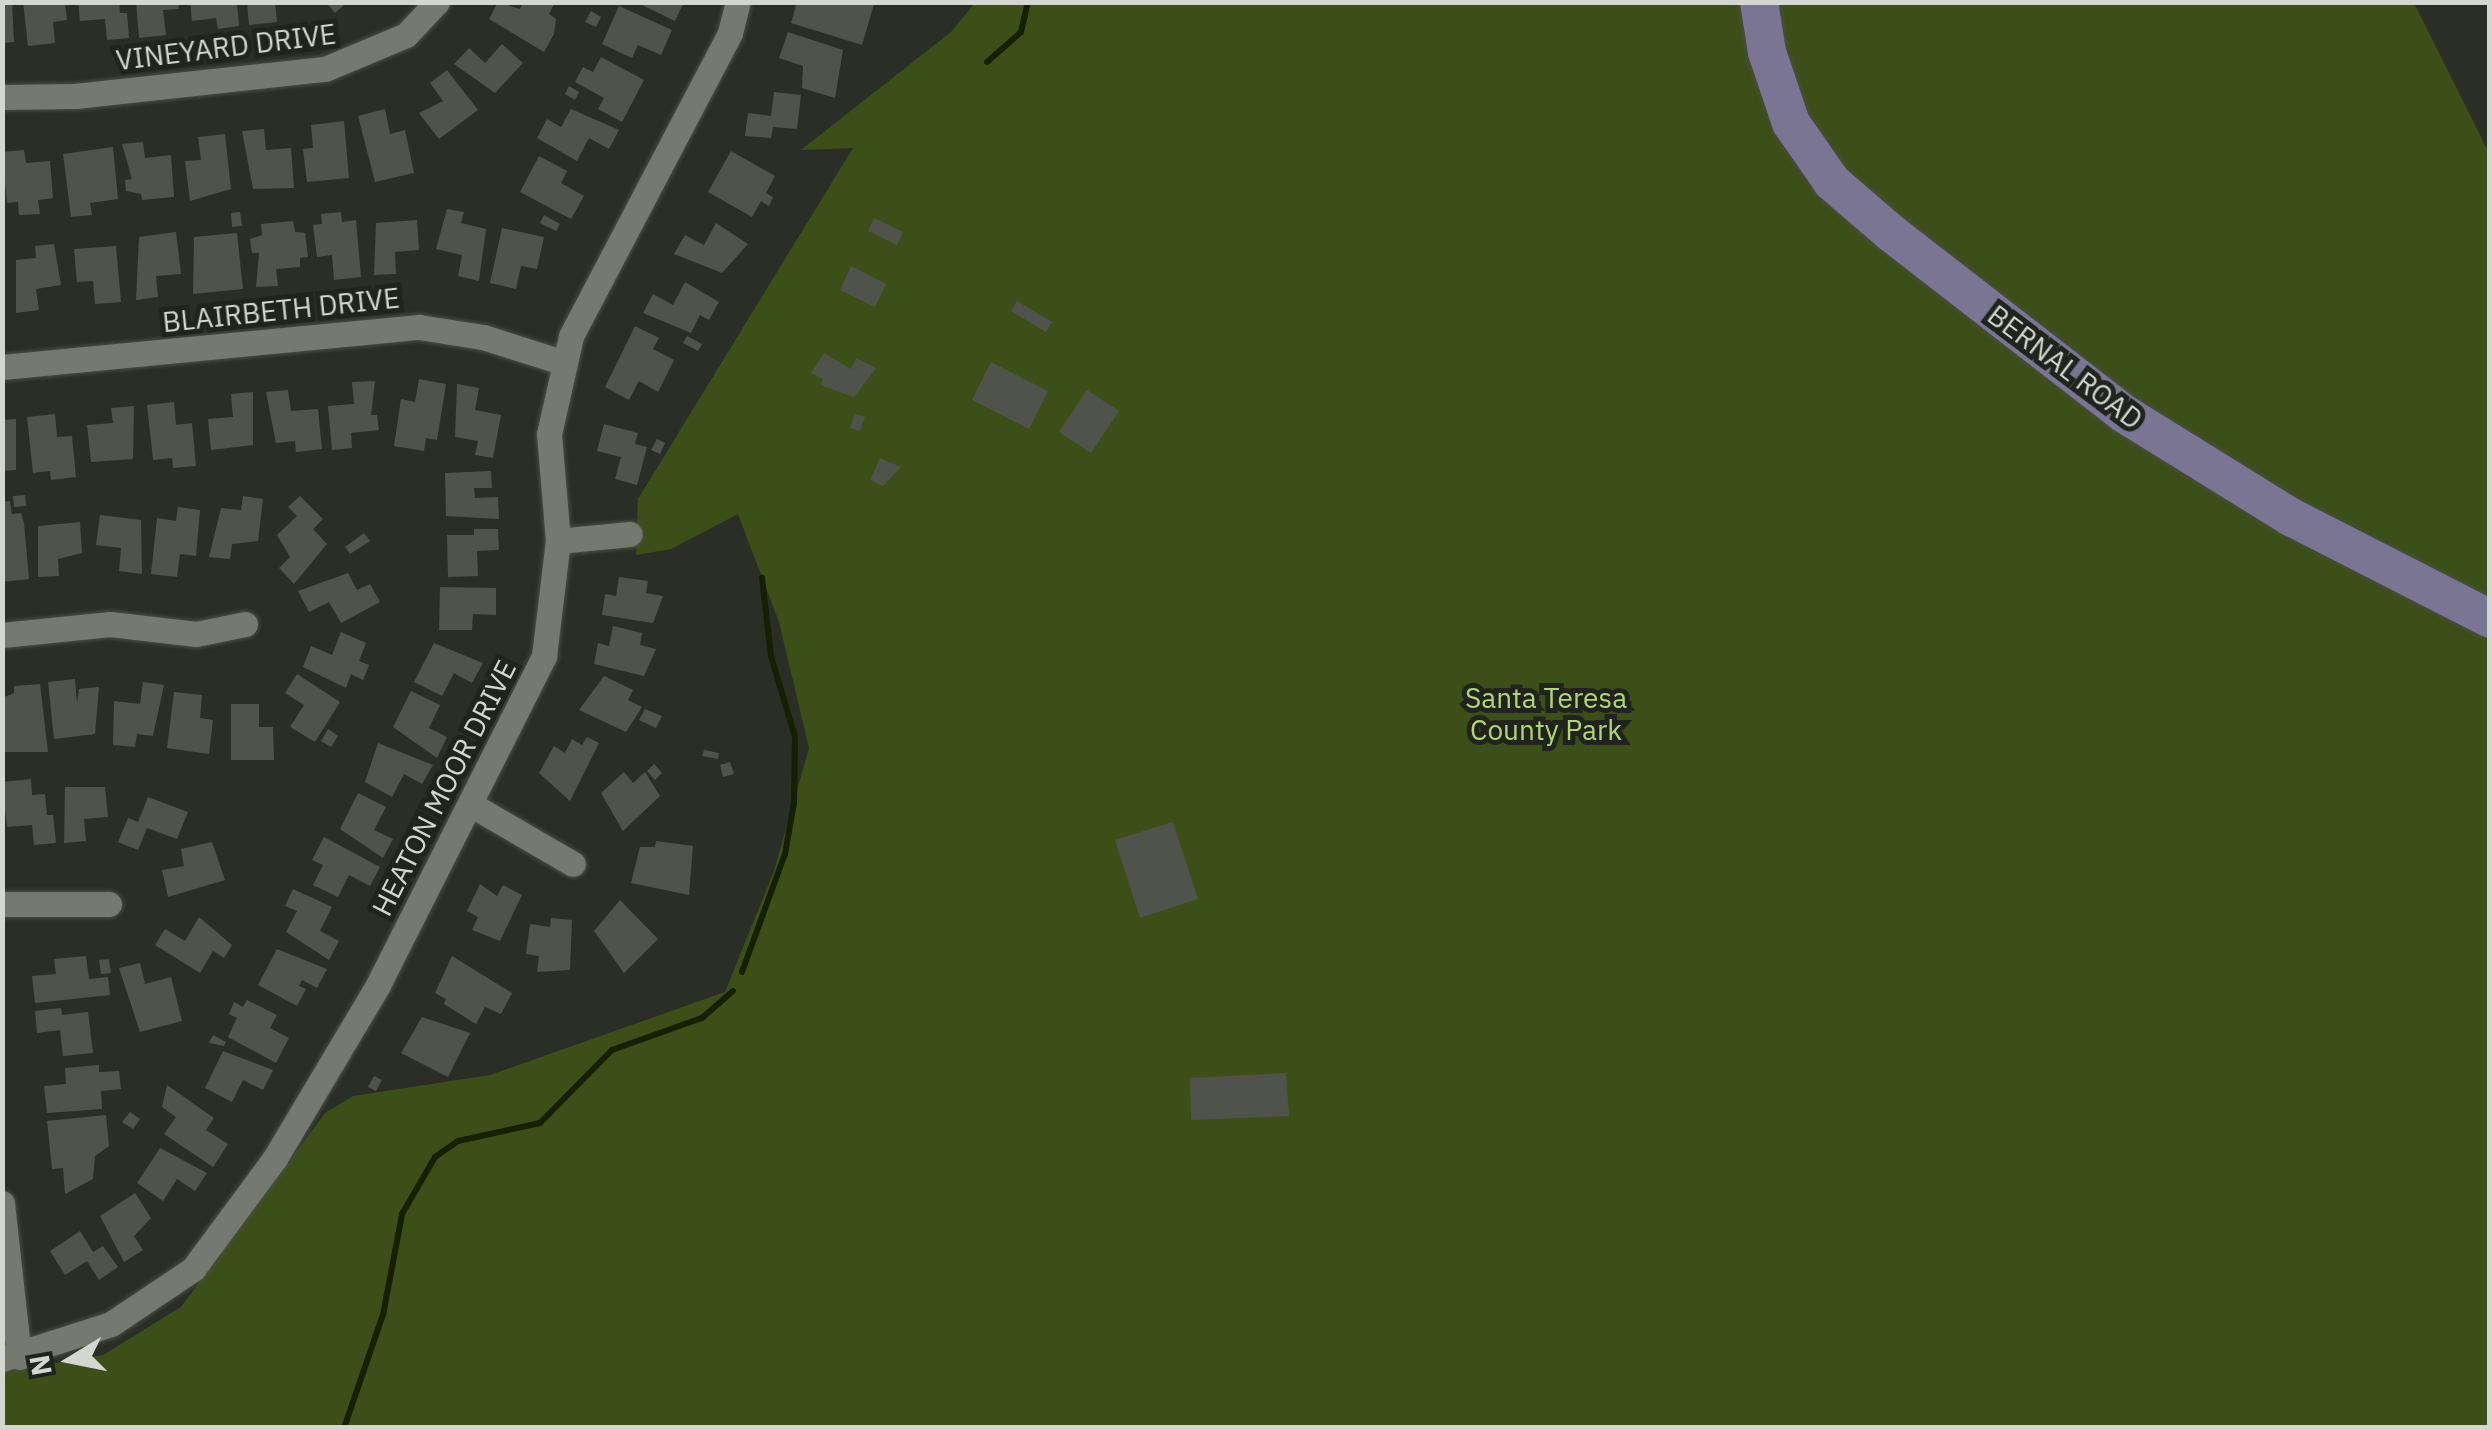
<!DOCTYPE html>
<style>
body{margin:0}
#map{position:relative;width:2492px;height:1430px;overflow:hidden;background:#2b2e27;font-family:"IBM Plex Sans",sans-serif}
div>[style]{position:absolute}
.green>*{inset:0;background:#3d4f18}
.stream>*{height:6px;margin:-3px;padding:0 3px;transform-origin:3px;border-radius:3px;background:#152000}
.building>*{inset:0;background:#50534b}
.roads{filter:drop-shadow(0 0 2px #4a4c45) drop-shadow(0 0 2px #4a4c45)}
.street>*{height:25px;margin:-12.5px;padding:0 12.5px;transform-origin:12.5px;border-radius:12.5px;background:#757970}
.secondary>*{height:38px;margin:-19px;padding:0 19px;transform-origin:19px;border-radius:19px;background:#7b7594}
span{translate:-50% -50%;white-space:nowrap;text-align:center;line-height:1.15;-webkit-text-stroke:10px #21241d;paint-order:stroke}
.street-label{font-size:28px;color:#d4d6d1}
.park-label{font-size:28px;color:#b2d575}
.frame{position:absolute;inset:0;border:5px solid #d4d6d1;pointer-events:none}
.north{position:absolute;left:20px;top:1310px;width:100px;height:100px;-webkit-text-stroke:8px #21241d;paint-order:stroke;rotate:260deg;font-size:28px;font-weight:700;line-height:40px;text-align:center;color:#d4d6d1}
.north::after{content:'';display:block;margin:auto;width:35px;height:45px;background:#d4d6d1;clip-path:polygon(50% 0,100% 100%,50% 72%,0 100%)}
</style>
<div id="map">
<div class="green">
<i style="clip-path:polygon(975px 3px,2414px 3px,2489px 153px,2489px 1427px,3px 1428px,3px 1372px,103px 1355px,181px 1307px,325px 1113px,353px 1096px,490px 1075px,725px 992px,774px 871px,809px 748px,779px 622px,738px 514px,671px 549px,636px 555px,638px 499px,853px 148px,801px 150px,951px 32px)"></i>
</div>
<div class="stream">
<i style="left:987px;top:62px;width:45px;rotate:-41.4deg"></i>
<i style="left:1021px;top:32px;width:31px;rotate:-77deg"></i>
<i style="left:742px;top:972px;width:126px;rotate:-70deg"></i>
<i style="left:785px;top:854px;width:52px;rotate:-80deg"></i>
<i style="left:794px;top:803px;width:66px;rotate:-89.1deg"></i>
<i style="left:795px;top:737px;width:84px;rotate:-106.5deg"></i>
<i style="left:771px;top:656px;width:79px;rotate:-96.6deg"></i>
<i style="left:344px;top:1428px;width:120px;rotate:-71deg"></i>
<i style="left:383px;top:1315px;width:103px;rotate:-79.3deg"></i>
<i style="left:402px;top:1214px;width:66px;rotate:-59.9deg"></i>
<i style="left:435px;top:1157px;width:28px;rotate:-35deg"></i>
<i style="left:458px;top:1141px;width:84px;rotate:-12.4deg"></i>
<i style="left:540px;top:1123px;width:103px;rotate:-45.4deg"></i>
<i style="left:612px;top:1050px;width:96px;rotate:-19.6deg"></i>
<i style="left:702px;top:1018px;width:41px;rotate:-41.1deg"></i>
</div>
<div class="building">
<i style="clip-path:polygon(2px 2px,12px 2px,14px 42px,2px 43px)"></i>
<i style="clip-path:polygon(23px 2px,65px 2px,67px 20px,53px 22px,55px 43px,28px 46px)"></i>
<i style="clip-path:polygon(78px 2px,119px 2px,120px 13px,127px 13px,129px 38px,107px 40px,105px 19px,80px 21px)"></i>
<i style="clip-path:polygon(136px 2px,178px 2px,179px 9px,163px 10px,166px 35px,139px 38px)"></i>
<i style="clip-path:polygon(190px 2px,237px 2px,239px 26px,218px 29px,216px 18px,192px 21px)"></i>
<i style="clip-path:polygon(247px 2px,275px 2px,277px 22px,249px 25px)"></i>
<i style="clip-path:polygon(326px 2px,347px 2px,335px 13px)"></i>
<i style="clip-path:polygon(498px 2px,520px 9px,523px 2px,555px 2px,549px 14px,556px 19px,554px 34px,544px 52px,489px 19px)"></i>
<i style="clip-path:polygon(636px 2px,684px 2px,675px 21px)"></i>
<i style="clip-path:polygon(797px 2px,869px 2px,874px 4px,862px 45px,791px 23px)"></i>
<i style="clip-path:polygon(619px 6px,672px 30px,661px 55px,638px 45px,632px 58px,602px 44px)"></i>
<i style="clip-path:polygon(591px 11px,601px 17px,596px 27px,585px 22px)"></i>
<i style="clip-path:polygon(788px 32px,843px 50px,835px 98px,802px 88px,803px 66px,779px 58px)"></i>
<i style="clip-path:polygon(502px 44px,523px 63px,495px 93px,454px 64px,469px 48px,485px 63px)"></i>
<i style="clip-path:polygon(601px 57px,644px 80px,622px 122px,598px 109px,604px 98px,575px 82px,583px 67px,593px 72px)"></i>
<i style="clip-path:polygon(447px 70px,478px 110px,439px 139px,419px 113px,443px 101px,430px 83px)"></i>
<i style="clip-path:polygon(569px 86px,579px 92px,575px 100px,565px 94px)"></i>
<i style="clip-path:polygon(774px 92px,801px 95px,797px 129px,773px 127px,771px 138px,745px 136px,748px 113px,771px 116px)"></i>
<i style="clip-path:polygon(385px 109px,390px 134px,405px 130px,414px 173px,375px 182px,358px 116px)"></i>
<i style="clip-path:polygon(571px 109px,619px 130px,609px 149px,589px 138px,577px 161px,537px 138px,547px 119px,561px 127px)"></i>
<i style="clip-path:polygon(344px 121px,349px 178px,307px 182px,303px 149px,313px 148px,311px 125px)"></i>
<i style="clip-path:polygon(264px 129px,266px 150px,291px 148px,294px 188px,253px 189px,242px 131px)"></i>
<i style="clip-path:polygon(225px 134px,231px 189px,190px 201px,185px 161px,201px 160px,198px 137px)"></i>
<i style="clip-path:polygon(143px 142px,145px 158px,171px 155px,174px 197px,142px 200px,141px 194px,126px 191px,125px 180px,132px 179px,122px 144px)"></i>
<i style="clip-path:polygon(113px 147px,118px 199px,90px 203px,92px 215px,71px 217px,63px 154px)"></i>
<i style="clip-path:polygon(24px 150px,26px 163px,50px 161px,53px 198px,38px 200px,40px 214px,19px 215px,18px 202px,7px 203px,2px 152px)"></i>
<i style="clip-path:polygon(731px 151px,775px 176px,766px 193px,773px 197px,769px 206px,761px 201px,752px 217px,708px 192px)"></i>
<i style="clip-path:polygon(539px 156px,567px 171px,561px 183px,584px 196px,571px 219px,520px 192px)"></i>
<i style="clip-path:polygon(447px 209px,464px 212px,461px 223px,486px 229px,479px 281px,458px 276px,462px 255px,436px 249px)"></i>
<i style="clip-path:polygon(240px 212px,242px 226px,232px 227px,231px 213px)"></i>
<i style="clip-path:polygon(341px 212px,342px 222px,356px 220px,361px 277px,334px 280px,332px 255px,317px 257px,313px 225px,322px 224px,321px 214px)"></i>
<i style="clip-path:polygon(544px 215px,560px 224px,556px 231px,540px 223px)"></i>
<i style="clip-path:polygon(874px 218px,903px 232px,897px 245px,868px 231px)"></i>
<i style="clip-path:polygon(417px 220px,419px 250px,395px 252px,396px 274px,374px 275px,376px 223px)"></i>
<i style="clip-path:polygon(293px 221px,295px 232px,305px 233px,308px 257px,300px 258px,300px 267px,276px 269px,278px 286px,256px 287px,259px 253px,252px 253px,250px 239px,262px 235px,261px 224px)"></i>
<i style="clip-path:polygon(716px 223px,748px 244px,722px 273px,674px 254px,685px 235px,704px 245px)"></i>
<i style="clip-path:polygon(502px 228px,544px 237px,537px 269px,521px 266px,516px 289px,490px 283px)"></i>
<i style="clip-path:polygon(176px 232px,181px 274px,156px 276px,158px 297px,136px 300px,139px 237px)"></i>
<i style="clip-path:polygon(237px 233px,243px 289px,193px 294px,194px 237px)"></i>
<i style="clip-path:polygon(54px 244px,61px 285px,36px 289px,39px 310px,16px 313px,16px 260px,36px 258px,35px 246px)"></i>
<i style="clip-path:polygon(116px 246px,121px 302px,95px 304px,93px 281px,77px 282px,74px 249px)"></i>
<i style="clip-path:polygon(851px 266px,886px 284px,875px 307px,840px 290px)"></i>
<i style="clip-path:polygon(685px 282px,719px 302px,709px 320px,700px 315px,691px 333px,643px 313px,653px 294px,673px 305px)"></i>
<i style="clip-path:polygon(1017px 301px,1052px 322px,1046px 332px,1011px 311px)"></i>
<i style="clip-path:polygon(635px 326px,659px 338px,653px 349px,674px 360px,658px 392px,639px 381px,629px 400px,605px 387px)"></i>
<i style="clip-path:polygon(687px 336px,702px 344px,698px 351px,683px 343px)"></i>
<i style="clip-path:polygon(824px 353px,851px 369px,856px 358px,876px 368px,854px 397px,820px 385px,823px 379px,811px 373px)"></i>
<i style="clip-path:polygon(991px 362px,1048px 391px,1029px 429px,972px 400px)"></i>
<i style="clip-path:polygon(419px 379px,446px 384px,437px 440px,426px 438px,424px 451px,394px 446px,401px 399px,415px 402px)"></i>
<i style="clip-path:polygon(375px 381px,371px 415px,377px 415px,379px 430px,351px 433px,352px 448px,332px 450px,328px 406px,354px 404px,352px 382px)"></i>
<i style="clip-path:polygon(457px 384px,479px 388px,475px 410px,501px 415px,493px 458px,475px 455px,478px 441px,455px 437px)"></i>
<i style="clip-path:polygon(288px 390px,291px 411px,318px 409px,322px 449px,296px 452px,295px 441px,276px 443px,266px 392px)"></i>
<i style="clip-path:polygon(1087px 390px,1119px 411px,1091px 453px,1059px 432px)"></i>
<i style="clip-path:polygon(253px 392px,253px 445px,211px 450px,208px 419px,233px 417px,231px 394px)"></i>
<i style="clip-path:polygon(174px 402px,176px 425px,192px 423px,196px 466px,173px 468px,172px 458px,153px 460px,147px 405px)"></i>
<i style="clip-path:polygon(134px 406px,133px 459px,91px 462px,87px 425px,113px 423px,111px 408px)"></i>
<i style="clip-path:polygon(55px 414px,57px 437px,72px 436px,76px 477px,51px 480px,50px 471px,33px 473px,27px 417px)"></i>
<i style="clip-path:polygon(855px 414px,865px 417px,860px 431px,850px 428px)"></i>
<i style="clip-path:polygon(16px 419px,16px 470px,2px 471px,2px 420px)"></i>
<i style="clip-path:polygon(604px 424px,638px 433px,635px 444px,647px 447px,637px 485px,615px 479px,621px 457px,597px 451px)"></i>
<i style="clip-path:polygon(657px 439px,665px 443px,660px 454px,651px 450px)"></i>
<i style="clip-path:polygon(880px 458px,901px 467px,883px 486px,870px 480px)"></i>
<i style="clip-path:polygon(491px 471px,492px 488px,474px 488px,475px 498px,498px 497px,499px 519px,446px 516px,445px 473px)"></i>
<i style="clip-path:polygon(25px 495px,26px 506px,14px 507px,13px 496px)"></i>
<i style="clip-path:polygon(243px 496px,263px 499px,258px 541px,232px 544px,230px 559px,209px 557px,221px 508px,241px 510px)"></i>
<i style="clip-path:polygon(300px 496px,323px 519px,313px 529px,327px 544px,294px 584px,279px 568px,290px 557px,277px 535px,297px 516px,288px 507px)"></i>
<i style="clip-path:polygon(10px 501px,12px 514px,21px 513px,24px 523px,29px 579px,2px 582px,2px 502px)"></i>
<i style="clip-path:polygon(178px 507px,200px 510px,196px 556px,180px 554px,177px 577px,151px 574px,157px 518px,176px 521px)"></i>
<i style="clip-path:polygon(100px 515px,141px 520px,142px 574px,119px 571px,121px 548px,96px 545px)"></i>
<i style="clip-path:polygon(80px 522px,82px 553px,58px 559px,59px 576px,38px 577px,38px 526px)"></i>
<i style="clip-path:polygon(474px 529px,498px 529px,499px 550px,477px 551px,478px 576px,448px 577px,447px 535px,474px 535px)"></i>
<i style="clip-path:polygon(364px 533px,370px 541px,350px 554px,345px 547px)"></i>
<i style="clip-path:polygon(348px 573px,357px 590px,370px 584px,380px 602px,341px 623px,329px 602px,309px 612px,298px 591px)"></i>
<i style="clip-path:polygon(619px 577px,648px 581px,646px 593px,663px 596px,653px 623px,602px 615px,605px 594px,616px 596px)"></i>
<i style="clip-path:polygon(440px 587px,496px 588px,496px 615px,473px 614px,472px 630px,439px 630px)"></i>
<i style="clip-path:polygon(613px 626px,642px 633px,640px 645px,656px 649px,644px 676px,594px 664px,598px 643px,609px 646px)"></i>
<i style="clip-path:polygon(341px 632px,366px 643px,359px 661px,369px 665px,363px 680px,351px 674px,346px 688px,303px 667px,311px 646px,332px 655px)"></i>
<i style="clip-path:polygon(434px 643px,483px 663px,472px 683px,454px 673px,442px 696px,414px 682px)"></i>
<i style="clip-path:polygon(297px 674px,340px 702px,315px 742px,290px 727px,304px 705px,285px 693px)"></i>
<i style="clip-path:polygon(604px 676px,633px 690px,628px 700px,642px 707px,626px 732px,579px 710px)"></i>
<i style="clip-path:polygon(75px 679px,77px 703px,79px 689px,99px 687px,95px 734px,54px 739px,48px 682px)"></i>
<i style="clip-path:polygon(143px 682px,164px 685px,153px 736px,137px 734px,135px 747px,113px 745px,114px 701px,140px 704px)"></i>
<i style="clip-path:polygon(40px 684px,48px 752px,2px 752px,2px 698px,14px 693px,14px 686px)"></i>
<i style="clip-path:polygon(411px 691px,440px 705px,429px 728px,447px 737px,437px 758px,393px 727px)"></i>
<i style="clip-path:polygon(174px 692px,202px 695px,200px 718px,213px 720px,209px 754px,167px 748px)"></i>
<i style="clip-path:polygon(231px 704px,259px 704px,259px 727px,273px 727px,274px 760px,231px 760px)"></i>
<i style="clip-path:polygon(645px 709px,662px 716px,656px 728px,639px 720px)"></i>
<i style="clip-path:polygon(328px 729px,338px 736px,331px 747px,321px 741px)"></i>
<i style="clip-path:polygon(587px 737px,599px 743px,570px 801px,539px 773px,554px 746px,565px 753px,572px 739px,582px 745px)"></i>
<i style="clip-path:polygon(378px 743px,433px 765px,422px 784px,404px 774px,392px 797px,365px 782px)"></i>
<i style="clip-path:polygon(704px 750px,719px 753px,718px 759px,702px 756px)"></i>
<i style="clip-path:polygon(730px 762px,734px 774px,723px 777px,720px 765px)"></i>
<i style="clip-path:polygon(654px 764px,662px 773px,655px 780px,647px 771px)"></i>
<i style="clip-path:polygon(624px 772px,633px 783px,645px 772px,660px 796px,623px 831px,601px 793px)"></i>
<i style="clip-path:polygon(31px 779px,32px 795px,45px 794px,47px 815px,53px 815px,56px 843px,34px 845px,32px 825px,7px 827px,2px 782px)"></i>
<i style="clip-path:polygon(65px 787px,105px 787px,108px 817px,84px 819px,86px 841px,64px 843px)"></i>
<i style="clip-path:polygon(358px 793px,386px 807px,374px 830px,393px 839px,383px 858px,340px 829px)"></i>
<i style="clip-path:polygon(148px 797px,188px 812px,177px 839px,147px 828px,138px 850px,118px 842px,128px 818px,138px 822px)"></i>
<i style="clip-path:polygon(1173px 822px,1198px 899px,1140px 918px,1115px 840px)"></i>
<i style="clip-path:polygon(324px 837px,380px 867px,370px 886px,349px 875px,338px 897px,313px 885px,323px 865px,312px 860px)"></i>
<i style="clip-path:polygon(656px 841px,693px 846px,689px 895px,631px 883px,640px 847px,655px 847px)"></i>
<i style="clip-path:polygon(212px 842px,225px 880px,168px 897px,162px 870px,184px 866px,181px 849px)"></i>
<i style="clip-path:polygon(480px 884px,497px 896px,503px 885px,522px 895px,500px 941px,472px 930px,478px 917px,467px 911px)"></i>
<i style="clip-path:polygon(293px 889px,332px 907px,320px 931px,339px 941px,329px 960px,286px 932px,297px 911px,285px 906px)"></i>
<i style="clip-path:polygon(620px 900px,658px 939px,624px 973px,594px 931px)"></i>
<i style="clip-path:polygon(199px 917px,232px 945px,224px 958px,213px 951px,200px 973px,155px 945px,165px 929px,185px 941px)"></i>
<i style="clip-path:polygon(551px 918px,572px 920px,570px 970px,537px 972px,539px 956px,526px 954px,530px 924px,550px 927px)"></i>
<i style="clip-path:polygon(277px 949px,327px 969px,317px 988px,302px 980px,299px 986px,306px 989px,297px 1006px,258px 985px)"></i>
<i style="clip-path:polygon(86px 956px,89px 979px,108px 977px,110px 995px,35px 1003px,32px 976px,56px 974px,54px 959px)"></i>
<i style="clip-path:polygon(452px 956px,512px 993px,501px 1014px,485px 1007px,476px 1024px,444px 1004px,446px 999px,435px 993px)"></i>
<i style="clip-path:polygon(109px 959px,111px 973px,101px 974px,99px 960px)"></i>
<i style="clip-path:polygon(140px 963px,145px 984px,171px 977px,182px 1021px,140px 1032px,119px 968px)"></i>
<i style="clip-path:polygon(247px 1000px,277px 1015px,270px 1028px,289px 1038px,276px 1063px,228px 1037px,237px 1018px,229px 1014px,234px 1002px,243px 1007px)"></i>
<i style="clip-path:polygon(61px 1008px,62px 1015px,88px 1012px,93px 1053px,63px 1056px,60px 1030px,37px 1033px,35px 1011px)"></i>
<i style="clip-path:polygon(422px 1017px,470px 1033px,448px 1077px,401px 1053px)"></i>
<i style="clip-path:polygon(213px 1035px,226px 1042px,224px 1046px,209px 1043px)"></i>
<i style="clip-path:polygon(223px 1051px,273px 1070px,263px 1090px,243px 1080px,232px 1102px,205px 1088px)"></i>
<i style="clip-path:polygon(99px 1065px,99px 1072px,119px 1071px,121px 1089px,101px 1091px,102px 1109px,47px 1113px,44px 1086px,66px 1084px,65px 1068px)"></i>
<i style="clip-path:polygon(1286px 1073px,1289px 1116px,1191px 1120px,1190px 1078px)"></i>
<i style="clip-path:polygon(374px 1076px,382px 1080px,376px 1091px,368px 1087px)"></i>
<i style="clip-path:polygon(167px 1085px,214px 1118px,206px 1130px,228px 1144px,213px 1167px,164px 1134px,176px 1117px,162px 1107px)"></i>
<i style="clip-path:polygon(130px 1112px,140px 1119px,133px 1129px,122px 1122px)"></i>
<i style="clip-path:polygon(106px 1115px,109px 1146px,95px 1156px,93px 1179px,65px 1194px,63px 1168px,52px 1169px,47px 1121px)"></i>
<i style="clip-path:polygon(160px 1148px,207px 1173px,195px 1191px,177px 1179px,163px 1201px,137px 1183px)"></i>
<i style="clip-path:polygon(135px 1193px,151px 1218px,134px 1236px,143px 1250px,124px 1262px,100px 1216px)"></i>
<i style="clip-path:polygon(80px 1231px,93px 1252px,103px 1246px,118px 1267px,99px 1280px,87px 1261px,65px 1275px,50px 1251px)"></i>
</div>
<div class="roads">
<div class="street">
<i style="left:2px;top:97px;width:73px;rotate:-0.8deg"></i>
<i style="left:75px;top:96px;width:251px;rotate:-6.2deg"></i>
<i style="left:325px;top:69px;width:88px;rotate:-22.8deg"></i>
<i style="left:406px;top:35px;width:45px;rotate:-46.8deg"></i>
<i style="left:2px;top:367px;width:419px;rotate:-5.5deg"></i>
<i style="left:419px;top:327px;width:65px;rotate:8.9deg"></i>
<i style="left:483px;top:337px;width:83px;rotate:17.6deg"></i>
<i style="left:558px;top:541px;width:72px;rotate:-5.6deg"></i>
<i style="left:2px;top:635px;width:109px;rotate:-5.8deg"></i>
<i style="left:110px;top:624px;width:87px;rotate:6.6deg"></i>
<i style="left:196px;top:634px;width:50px;rotate:-11.5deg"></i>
<i style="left:470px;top:804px;width:119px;rotate:30.2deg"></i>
<i style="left:2px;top:904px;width:107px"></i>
<i style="left:2px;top:1203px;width:155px;rotate:83.7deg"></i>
<i style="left:2px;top:1359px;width:114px;rotate:-17.8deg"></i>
<i style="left:111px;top:1324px;width:99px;rotate:-33.9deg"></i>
<i style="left:193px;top:1269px;width:138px;rotate:-53.5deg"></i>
<i style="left:275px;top:1158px;width:201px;rotate:-59.2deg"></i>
<i style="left:378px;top:985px;width:369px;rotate:-63.2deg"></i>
<i style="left:544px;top:656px;width:116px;rotate:-83.1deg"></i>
<i style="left:558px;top:541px;width:107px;rotate:-94.8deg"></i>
<i style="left:549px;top:434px;width:100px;rotate:-77.3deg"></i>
<i style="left:571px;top:336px;width:342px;rotate:-62.3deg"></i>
<i style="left:730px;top:33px;width:32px;rotate:-76deg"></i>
</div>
<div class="secondary">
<i style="left:1759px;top:2px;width:51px;rotate:80.9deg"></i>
<i style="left:1767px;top:52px;width:75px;rotate:71.3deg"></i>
<i style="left:1791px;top:123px;width:72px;rotate:55.2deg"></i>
<i style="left:1832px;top:182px;width:78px;rotate:40.8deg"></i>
<i style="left:1891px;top:233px;width:294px;rotate:37.8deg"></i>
<i style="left:2123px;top:413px;width:198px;rotate:31.8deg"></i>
<i style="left:2291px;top:517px;width:224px;rotate:27.1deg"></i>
</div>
</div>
<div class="street-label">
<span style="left:226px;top:47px;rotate:-7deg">VINEYARD DRIVE</span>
<span style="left:281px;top:310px;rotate:-6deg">BLAIRBETH DRIVE</span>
<span style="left:2065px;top:367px;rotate:37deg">BERNAL ROAD</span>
<span style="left:444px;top:788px;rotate:-63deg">HEATON MOOR DRIVE</span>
</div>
<div class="park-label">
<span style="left:1546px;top:714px">Santa Teresa<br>County Park</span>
</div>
<div class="frame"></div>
<div class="north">N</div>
</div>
